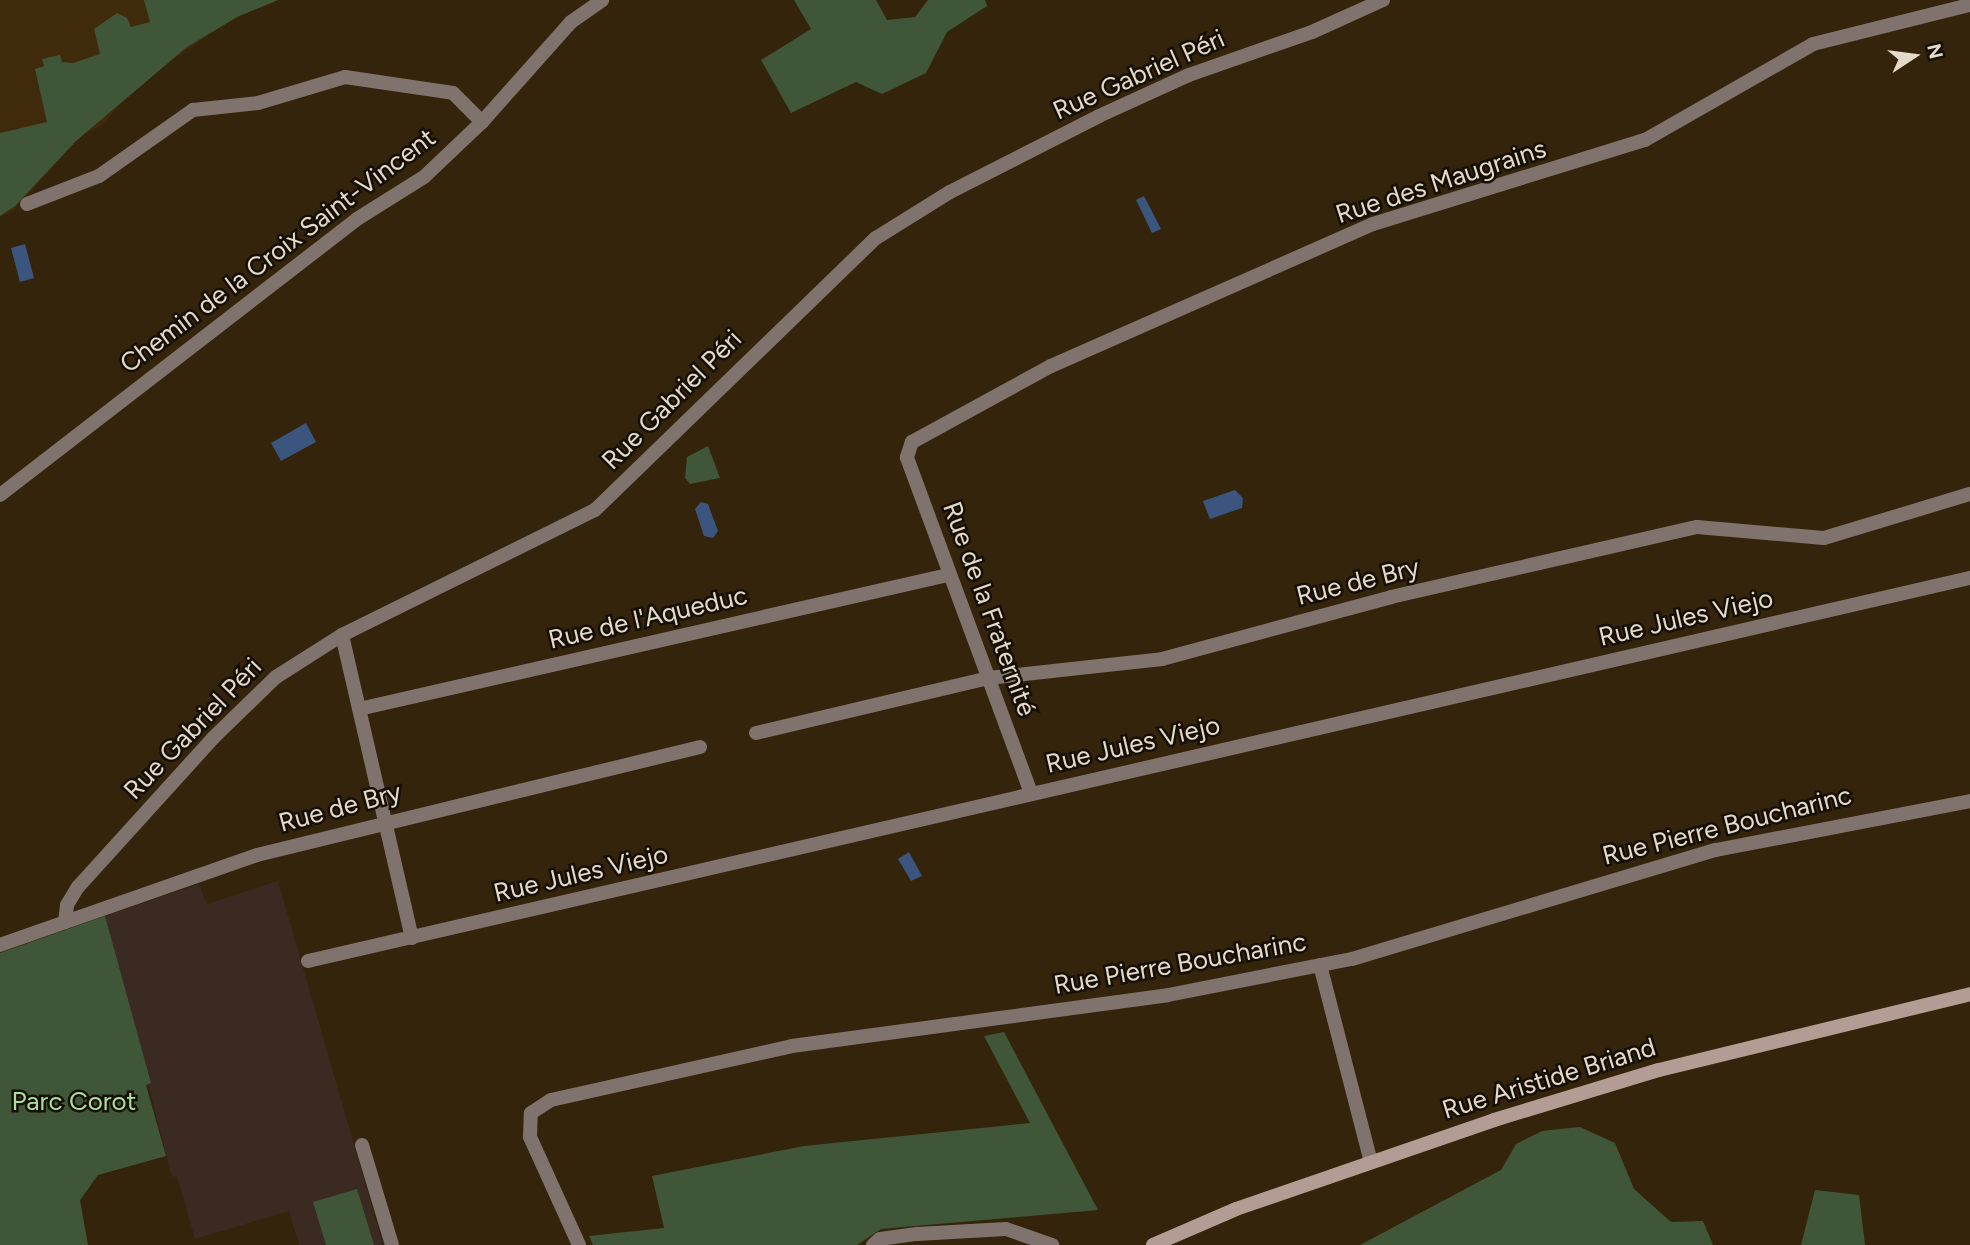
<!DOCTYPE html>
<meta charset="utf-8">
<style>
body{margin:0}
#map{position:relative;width:1970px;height:1245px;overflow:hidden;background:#34240b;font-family:Figtree,sans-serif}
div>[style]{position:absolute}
.built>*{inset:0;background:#3f2b0b}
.education>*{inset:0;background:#3b2a21}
.green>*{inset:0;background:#405638}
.water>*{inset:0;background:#3b557f}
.street>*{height:14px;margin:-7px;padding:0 7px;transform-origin:7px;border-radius:7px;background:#80726c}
.secondary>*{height:14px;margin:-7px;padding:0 7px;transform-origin:7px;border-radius:7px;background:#b39c93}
span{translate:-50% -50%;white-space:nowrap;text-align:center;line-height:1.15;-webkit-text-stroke:5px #160f05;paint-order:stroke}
.street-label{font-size:26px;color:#e4d9cb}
.park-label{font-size:26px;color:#abdf9b}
.north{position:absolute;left:1879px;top:21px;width:70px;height:70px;-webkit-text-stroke:5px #160f05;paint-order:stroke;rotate:77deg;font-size:19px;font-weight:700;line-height:28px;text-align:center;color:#e4d9cb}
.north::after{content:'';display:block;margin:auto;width:24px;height:32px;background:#e4d9cb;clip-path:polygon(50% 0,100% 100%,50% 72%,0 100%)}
</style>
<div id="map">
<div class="built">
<i style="clip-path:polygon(0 0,274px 0,227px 23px,141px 81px,102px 125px,81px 136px,14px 210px,0 217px)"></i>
</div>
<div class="education">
<i style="clip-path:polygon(278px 881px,383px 1245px,299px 1245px,289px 1211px,195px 1239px,177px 1176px,172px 1177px,105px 916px,199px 884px,207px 904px)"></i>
</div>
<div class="green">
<i style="clip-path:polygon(144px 0,278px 0,237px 17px,187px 47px,76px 141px,15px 206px,0 216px,0 133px,47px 122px,35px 69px,44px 66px,42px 59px,60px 55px,62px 62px,73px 63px,100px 54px,94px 29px,117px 13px,127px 18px,131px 27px,150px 22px)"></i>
<i style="clip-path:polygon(794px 0,876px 0,887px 20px,915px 17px,928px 0,985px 0,987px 6px,947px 32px,926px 73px,882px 94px,856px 82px,791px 113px,761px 60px,811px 29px)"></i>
<i style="clip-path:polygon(708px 446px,720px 478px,690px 484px,685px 478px,687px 457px)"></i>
<i style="clip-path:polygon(105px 916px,151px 1083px,146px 1085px,166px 1156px,98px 1175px,80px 1200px,88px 1245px,0 1245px,0 953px)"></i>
<i style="clip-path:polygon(1004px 1032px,1098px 1210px,881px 1229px,857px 1245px,593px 1245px,589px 1236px,664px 1228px,652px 1176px,804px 1146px,1030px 1123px,984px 1036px)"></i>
<i style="clip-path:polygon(1580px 1127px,1615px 1143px,1634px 1189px,1671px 1222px,1703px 1221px,1713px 1245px,1360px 1245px,1501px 1170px,1516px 1144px,1542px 1131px)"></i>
<i style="clip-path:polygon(357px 1189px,374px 1245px,326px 1245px,313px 1202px)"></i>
<i style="clip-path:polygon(1815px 1190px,1859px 1195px,1865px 1245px,1801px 1245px)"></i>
</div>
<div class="water">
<i style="clip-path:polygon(1144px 196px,1161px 229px,1152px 233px,1136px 200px)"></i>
<i style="clip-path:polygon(25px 244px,34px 278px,20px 282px,11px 248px)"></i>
<i style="clip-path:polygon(306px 423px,316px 442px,281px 461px,271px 443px)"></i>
<i style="clip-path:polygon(1235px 490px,1243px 498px,1242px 508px,1210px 519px,1203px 501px)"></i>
<i style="clip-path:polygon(701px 502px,708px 504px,718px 531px,713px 538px,704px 536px,695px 509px)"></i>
<i style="clip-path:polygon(909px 852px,922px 876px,911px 881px,898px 859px)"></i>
</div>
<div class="street">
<i style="left:27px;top:204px;width:77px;rotate:-21.3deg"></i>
<i style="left:99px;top:176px;width:115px;rotate:-35.1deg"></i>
<i style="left:193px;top:110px;width:65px;rotate:-6.1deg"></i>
<i style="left:258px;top:103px;width:91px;rotate:-16.6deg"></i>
<i style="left:345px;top:77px;width:109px;rotate:8.4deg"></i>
<i style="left:453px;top:93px;width:41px;rotate:45deg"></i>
<i style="left:0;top:495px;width:451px;rotate:-37.7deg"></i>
<i style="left:357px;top:219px;width:79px;rotate:-32.1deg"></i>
<i style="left:424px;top:177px;width:80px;rotate:-43.5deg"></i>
<i style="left:482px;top:122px;width:134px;rotate:-48.3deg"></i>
<i style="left:571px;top:22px;width:38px;rotate:-35deg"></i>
<i style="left:342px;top:635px;width:311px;rotate:77deg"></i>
<i style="left:359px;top:709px;width:604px;rotate:-12.82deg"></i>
<i style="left:756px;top:733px;width:238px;rotate:-13.3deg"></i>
<i style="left:988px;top:678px;width:175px;rotate:-6.2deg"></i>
<i style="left:1162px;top:659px;width:237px;rotate:-15.1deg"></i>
<i style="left:1391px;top:597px;width:314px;rotate:-12.9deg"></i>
<i style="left:1697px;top:527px;width:127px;rotate:5deg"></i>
<i style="left:1824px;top:538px;width:152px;rotate:-16.8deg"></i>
<i style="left:1031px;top:793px;width:358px;rotate:-110.3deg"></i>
<i style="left:907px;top:457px;width:16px;rotate:-72deg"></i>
<i style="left:912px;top:442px;width:158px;rotate:-28.7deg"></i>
<i style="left:1051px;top:366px;width:352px;rotate:-23.8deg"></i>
<i style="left:1373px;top:224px;width:285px;rotate:-17.2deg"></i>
<i style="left:1645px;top:140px;width:193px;rotate:-29.7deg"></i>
<i style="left:1813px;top:44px;width:162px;rotate:-14deg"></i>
<i style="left:65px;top:922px;width:17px;rotate:-83deg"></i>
<i style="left:67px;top:905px;width:21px;rotate:-59deg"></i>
<i style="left:78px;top:887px;width:201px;rotate:-47.8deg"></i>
<i style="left:213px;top:738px;width:88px;rotate:-44.1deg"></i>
<i style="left:276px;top:677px;width:78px;rotate:-32.5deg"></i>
<i style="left:342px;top:635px;width:282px;rotate:-26.3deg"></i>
<i style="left:595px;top:510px;width:391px;rotate:-44.1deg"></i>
<i style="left:876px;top:238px;width:87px;rotate:-31.9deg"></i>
<i style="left:950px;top:192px;width:167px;rotate:-27deg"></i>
<i style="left:1099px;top:116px;width:99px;rotate:-24.5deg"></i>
<i style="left:1189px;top:75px;width:130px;rotate:-19.3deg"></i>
<i style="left:1312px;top:32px;width:78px;rotate:-24.3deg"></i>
<i style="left:0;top:945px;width:272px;rotate:-19.3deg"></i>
<i style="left:257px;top:855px;width:456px;rotate:-13.7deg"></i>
<i style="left:308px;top:961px;width:1706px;rotate:-12.98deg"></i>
<i style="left:1320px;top:965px;width:203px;rotate:75.5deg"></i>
<i style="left:362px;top:1145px;width:104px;rotate:73.3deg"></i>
<i style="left:579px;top:1245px;width:119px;rotate:-114.4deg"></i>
<i style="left:530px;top:1137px;width:24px;rotate:-88deg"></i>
<i style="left:531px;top:1113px;width:24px;rotate:-33deg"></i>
<i style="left:551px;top:1100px;width:247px;rotate:-12.6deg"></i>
<i style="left:792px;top:1046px;width:379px;rotate:-7.7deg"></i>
<i style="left:1168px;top:995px;width:187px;rotate:-11.1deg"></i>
<i style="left:1352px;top:959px;width:380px;rotate:-16.7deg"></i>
<i style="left:1716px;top:850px;width:259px;rotate:-10.9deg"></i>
<i style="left:873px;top:1245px;width:9px;rotate:-41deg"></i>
<i style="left:880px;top:1239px;width:37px;rotate:-8deg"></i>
<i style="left:917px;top:1234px;width:89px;rotate:-3.2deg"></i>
<i style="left:1006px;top:1229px;width:49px;rotate:19.2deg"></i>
</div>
<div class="secondary">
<i style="left:1153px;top:1245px;width:90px;rotate:-23.4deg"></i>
<i style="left:1236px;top:1209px;width:273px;rotate:-19deg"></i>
<i style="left:1494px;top:1120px;width:172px;rotate:-16.9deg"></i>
<i style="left:1659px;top:1070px;width:320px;rotate:-13.7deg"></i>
</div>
<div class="street-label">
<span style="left:1139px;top:75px;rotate:-24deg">Rue Gabriel Péri</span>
<span style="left:1441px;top:182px;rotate:-18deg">Rue des Maugrains</span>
<span style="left:278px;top:251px;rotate:-37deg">Chemin de la Croix Saint-Vincent</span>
<span style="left:672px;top:400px;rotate:-45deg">Rue Gabriel Péri</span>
<span style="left:1358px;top:582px;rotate:-14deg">Rue de Bry</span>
<span style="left:989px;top:609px;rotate:70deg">Rue de la Fraternité</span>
<span style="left:648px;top:618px;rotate:-13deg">Rue de l'Aqueduc</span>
<span style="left:1686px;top:618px;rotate:-13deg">Rue Jules Viejo</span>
<span style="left:193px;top:729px;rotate:-46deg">Rue Gabriel Péri</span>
<span style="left:1133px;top:745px;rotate:-13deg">Rue Jules Viejo</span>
<span style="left:340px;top:808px;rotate:-15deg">Rue de Bry</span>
<span style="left:1727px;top:826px;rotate:-14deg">Rue Pierre Boucharinc</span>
<span style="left:581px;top:874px;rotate:-13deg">Rue Jules Viejo</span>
<span style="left:1180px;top:964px;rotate:-10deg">Rue Pierre Boucharinc</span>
<span style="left:1549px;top:1079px;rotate:-17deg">Rue Aristide Briand</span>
</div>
<div class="park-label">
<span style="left:74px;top:1102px">Parc Corot</span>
</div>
<div class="north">N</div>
</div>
